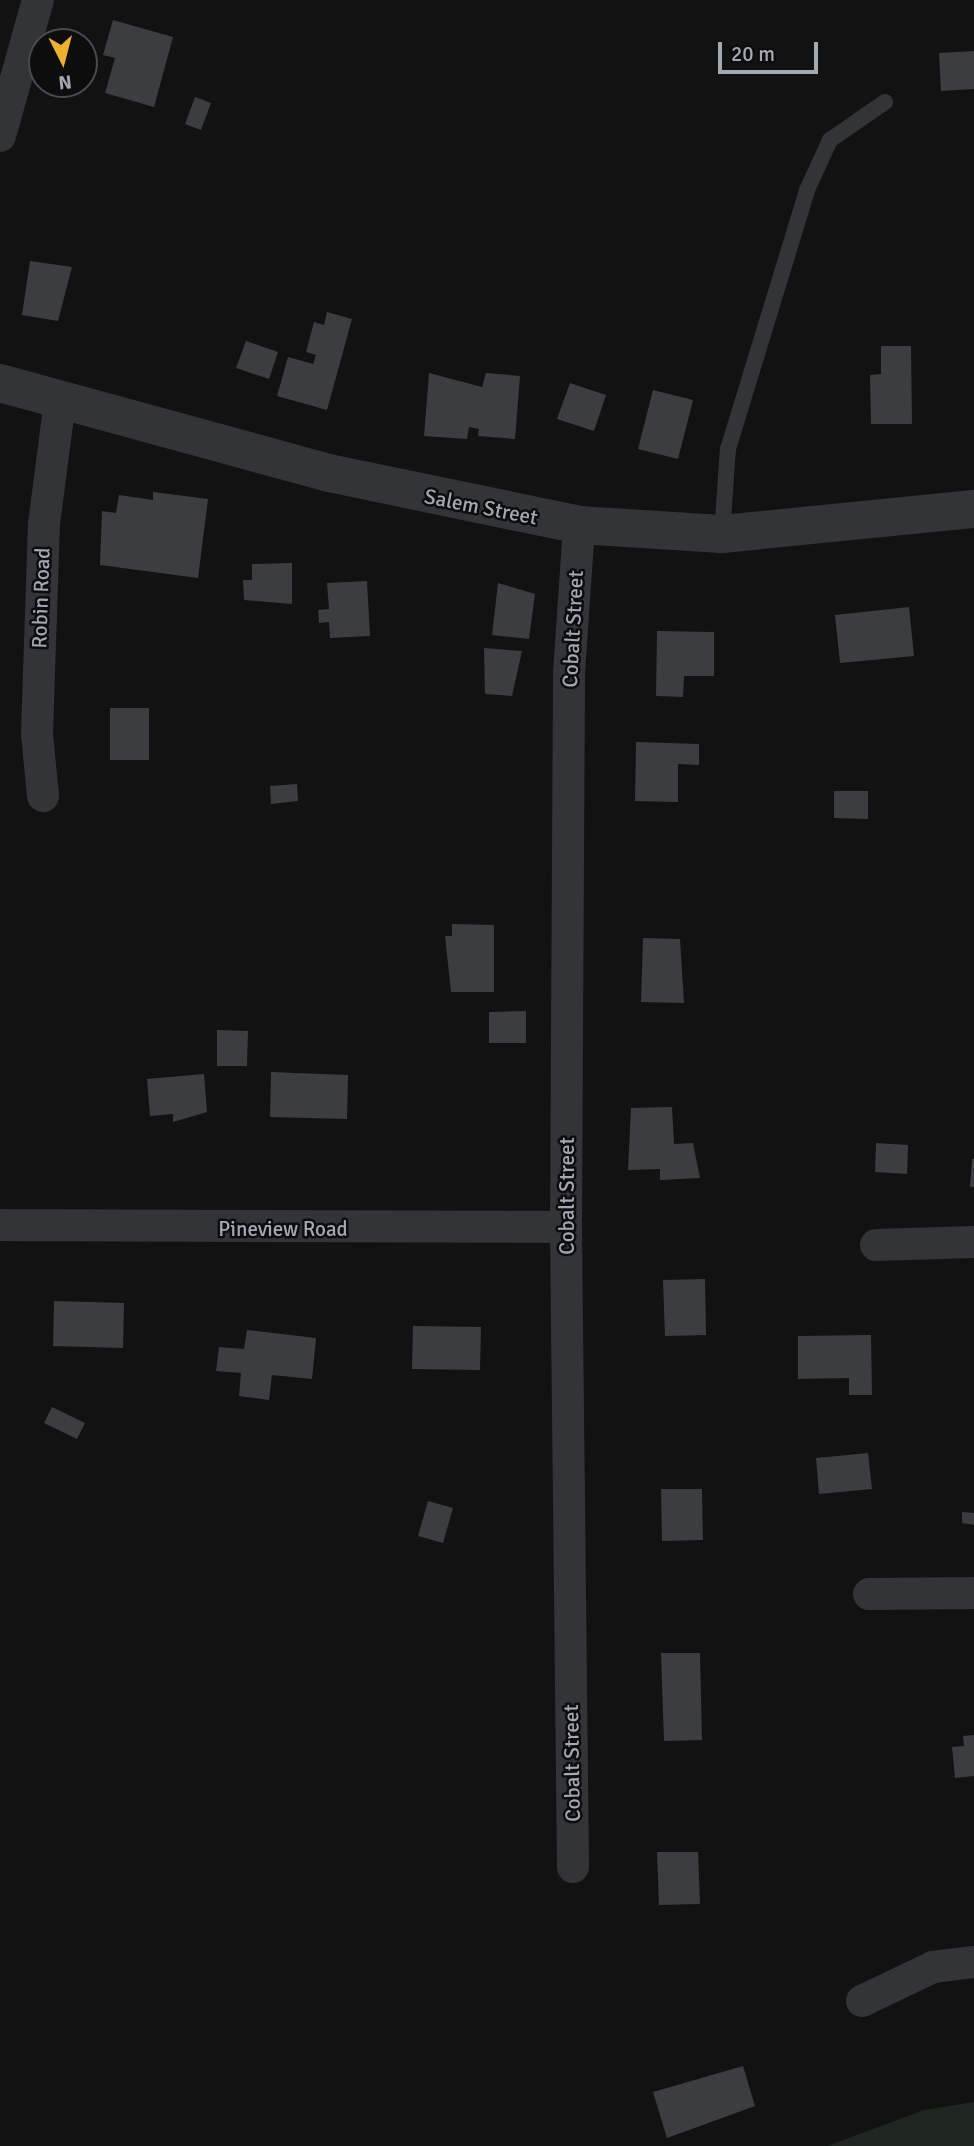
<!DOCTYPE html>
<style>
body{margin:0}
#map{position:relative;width:974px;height:2146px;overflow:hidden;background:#121213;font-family:Signika,sans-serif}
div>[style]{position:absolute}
.green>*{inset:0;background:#1e261f}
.building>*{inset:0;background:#3c3d40}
.service>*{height:16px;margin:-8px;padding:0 8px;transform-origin:8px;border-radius:8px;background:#333438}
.minor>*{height:32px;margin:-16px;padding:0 16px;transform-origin:16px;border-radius:16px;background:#333438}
.tertiary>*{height:38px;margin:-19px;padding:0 19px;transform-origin:19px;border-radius:19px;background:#333438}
span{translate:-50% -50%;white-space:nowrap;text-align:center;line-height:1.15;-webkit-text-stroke:5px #0d0d0e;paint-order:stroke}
.street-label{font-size:21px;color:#a3a8b4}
.north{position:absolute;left:28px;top:28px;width:70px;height:70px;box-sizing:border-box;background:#0d0d0e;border:2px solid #494b50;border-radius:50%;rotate:174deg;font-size:19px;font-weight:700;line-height:28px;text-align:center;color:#a3a8b4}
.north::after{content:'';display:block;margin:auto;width:24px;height:32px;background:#edb230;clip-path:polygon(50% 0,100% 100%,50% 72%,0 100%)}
.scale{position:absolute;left:718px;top:42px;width:100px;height:32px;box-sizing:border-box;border:4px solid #a3a8b4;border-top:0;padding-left:9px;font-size:21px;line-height:24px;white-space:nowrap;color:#a3a8b4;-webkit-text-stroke:5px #0d0d0e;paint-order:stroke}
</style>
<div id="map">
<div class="green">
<i style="clip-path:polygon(974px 2102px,974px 2146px,827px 2146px,924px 2110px)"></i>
</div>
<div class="building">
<i style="clip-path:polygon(113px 20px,173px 37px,154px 107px,105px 93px,115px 58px,103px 55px)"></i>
<i style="clip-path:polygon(974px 51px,974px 89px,941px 91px,939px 53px)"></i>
<i style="clip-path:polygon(195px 97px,211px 103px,201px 130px,185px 124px)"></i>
<i style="clip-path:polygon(30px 261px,72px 267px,58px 321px,22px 315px)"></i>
<i style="clip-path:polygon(327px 312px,352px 319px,327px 410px,277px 396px,288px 357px,313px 364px,316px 355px,306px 352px,314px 322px,324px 325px)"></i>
<i style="clip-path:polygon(246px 341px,278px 352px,269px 379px,236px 368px)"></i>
<i style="clip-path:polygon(881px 346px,911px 346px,912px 424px,871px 424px,870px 375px,881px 374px)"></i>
<i style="clip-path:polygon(429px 373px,482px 387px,486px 373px,520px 376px,515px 439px,478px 436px,479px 429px,469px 427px,467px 439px,424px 436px)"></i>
<i style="clip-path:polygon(570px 383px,606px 395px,594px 431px,557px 419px)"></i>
<i style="clip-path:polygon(653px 390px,693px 400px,678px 459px,638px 449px)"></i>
<i style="clip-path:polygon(153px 492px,208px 499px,198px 578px,100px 565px,102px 511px,116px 513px,119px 495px,153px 500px)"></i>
<i style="clip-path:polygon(292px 563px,292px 604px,244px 600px,243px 580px,252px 580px,252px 564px)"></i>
<i style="clip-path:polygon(367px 581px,370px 636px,330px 638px,329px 622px,319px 623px,318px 610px,329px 609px,327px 583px)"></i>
<i style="clip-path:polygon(498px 583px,535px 594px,529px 639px,492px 635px)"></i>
<i style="clip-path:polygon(909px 607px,914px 656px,840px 663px,835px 615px)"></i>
<i style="clip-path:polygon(657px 631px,714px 632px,714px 676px,684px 676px,683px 697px,656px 696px)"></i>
<i style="clip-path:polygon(484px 648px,522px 651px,512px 696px,485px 694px)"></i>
<i style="clip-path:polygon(110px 708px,149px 708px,149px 760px,110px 760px)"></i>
<i style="clip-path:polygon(636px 742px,699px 744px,699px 765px,678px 764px,678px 802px,635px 801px)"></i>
<i style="clip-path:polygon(297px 784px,298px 801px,271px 804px,270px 786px)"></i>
<i style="clip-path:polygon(834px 791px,868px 791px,868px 819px,834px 818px)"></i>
<i style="clip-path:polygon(452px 924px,494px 925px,494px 992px,451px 992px,445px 936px,452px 936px)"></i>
<i style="clip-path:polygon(643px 938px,680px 939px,684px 1003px,641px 1002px)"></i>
<i style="clip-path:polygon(526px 1011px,526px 1043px,489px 1043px,489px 1012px)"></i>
<i style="clip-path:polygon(217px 1030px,248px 1031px,247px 1066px,217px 1066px)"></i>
<i style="clip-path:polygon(271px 1072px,348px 1075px,347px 1119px,270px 1117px)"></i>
<i style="clip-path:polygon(204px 1074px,207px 1112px,173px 1122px,173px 1114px,150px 1116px,147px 1079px)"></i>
<i style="clip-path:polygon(672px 1107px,674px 1144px,693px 1143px,700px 1178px,660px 1180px,660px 1169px,628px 1170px,631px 1108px)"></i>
<i style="clip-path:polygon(876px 1143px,908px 1145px,907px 1174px,875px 1172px)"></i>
<i style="clip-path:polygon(972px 1159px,974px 1159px,974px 1187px,970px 1187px)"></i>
<i style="clip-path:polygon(705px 1279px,706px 1335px,665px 1336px,663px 1280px)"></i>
<i style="clip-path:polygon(54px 1301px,124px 1303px,123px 1348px,53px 1346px)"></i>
<i style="clip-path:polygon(413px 1326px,481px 1327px,480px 1370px,412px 1369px)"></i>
<i style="clip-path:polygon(247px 1330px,316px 1338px,312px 1379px,272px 1375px,269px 1400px,239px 1396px,241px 1373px,216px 1371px,219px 1347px,244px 1349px)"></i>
<i style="clip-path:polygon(871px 1335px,872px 1395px,849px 1395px,849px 1378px,798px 1379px,798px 1336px)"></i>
<i style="clip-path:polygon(52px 1407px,85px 1423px,77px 1439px,44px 1423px)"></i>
<i style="clip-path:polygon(868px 1453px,872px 1489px,819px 1494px,816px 1458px)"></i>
<i style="clip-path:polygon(661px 1489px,702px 1489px,703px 1540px,662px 1541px)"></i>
<i style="clip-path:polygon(428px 1501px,453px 1508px,443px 1543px,418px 1536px)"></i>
<i style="clip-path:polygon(962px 1512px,974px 1513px,974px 1525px,962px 1523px)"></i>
<i style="clip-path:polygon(661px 1653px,700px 1653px,702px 1740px,664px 1741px)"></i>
<i style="clip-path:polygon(974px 1735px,974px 1776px,955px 1778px,952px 1747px,964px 1746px,963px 1736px)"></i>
<i style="clip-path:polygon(657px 1852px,698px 1852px,700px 1904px,659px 1905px)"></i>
<i style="clip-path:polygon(743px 2066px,755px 2106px,667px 2138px,653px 2092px)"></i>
</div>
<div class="service">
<i style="left:722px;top:534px;width:85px;rotate:-86deg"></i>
<i style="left:728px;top:449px;width:271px;rotate:-73deg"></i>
<i style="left:807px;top:190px;width:55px;rotate:-65.3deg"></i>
<i style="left:830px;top:140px;width:67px;rotate:-34.6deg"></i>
</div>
<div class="minor">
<i style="left:0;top:136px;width:141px;rotate:-74.4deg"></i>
<i style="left:43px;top:796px;width:62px;rotate:-95.5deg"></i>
<i style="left:37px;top:734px;width:210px;rotate:-88.1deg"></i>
<i style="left:44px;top:524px;width:125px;rotate:-82.6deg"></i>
<i style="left:0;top:1225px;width:566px;rotate:0.2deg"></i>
<i style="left:876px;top:1245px;width:98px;rotate:-1.8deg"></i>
<i style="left:869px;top:1594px;width:105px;rotate:-0.5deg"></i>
<i style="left:573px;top:1867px;width:640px;rotate:-90.63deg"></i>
<i style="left:566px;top:1227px;width:554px;rotate:-89.69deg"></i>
<i style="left:569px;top:673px;width:148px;rotate:-86.1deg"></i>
<i style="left:862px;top:2001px;width:79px;rotate:-25.6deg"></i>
<i style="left:933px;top:1967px;width:41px;rotate:-7deg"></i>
</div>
<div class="tertiary">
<i style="left:0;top:383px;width:341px;rotate:15.3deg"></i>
<i style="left:329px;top:473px;width:255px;rotate:11.7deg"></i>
<i style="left:579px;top:525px;width:143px;rotate:3.6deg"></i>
<i style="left:722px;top:534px;width:253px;rotate:-5.7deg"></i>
</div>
<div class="street-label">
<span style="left:481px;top:507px;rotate:11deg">Salem Street</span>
<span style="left:41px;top:598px;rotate:-88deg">Robin Road</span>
<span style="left:573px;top:629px;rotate:-87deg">Cobalt Street</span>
<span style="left:567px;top:1196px;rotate:-90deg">Cobalt Street</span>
<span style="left:283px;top:1229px">Pineview Road</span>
<span style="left:572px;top:1763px;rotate:-91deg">Cobalt Street</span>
</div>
<div class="north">N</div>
<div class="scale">20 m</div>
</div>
